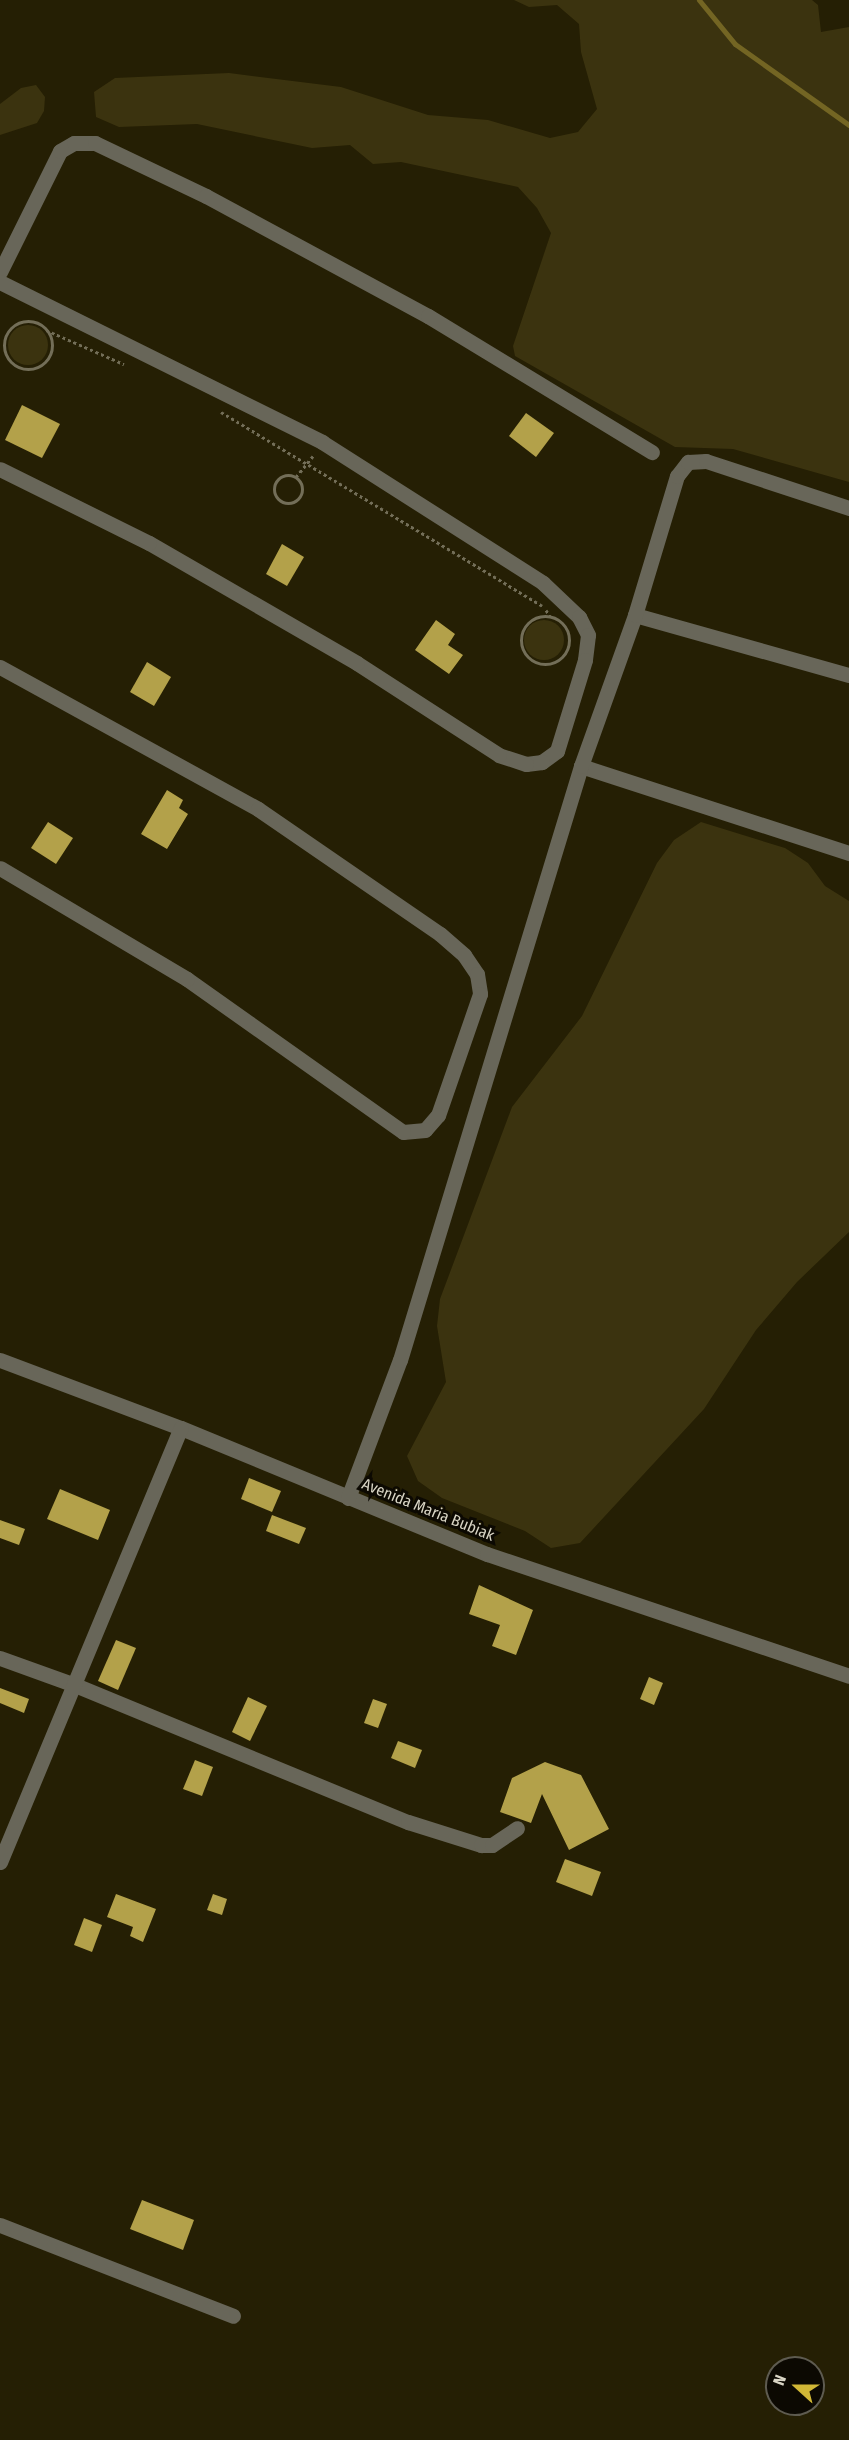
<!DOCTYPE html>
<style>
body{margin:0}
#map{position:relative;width:849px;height:2440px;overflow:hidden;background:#251f04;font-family:"Fira Sans Condensed",sans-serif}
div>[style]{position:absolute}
.green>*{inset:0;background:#3b330f}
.round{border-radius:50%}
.stream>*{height:5px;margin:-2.5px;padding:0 2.5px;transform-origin:2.5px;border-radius:2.5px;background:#736523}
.building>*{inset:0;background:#b3a14a}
.path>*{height:3px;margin-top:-1.5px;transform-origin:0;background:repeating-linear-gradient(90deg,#736e58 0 3px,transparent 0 6px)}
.path>.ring{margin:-1.5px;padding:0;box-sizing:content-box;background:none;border:3px solid #736e58;border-radius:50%}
.minor>*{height:15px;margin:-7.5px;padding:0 7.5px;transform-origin:7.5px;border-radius:7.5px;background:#686659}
span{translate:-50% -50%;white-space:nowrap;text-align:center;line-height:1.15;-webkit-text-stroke:6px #0c0902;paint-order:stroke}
.street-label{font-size:16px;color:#d9d5c5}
.north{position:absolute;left:765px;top:2356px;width:60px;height:60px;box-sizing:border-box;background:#0c0902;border:2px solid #5e5b50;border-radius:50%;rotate:291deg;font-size:16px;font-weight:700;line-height:24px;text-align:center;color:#d9d5c5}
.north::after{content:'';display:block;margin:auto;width:21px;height:27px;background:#d1b736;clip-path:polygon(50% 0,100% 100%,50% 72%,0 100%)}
</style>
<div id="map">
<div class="green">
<i style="clip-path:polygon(514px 0,812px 0,818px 5px,821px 32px,849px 27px,849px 482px,733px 449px,675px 447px,515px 356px,513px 346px,551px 233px,537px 208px,518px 187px,401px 162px,373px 164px,350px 145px,312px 148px,197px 124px,119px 127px,96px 117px,94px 92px,115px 78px,229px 73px,341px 87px,428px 115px,488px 120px,550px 138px,578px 132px,597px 109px,581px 52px,579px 24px,557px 5px,529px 7px)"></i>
<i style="clip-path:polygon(36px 85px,45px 97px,44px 111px,37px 123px,0 135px,0 104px,21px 88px)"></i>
<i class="round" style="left:8px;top:325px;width:40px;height:40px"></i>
<i class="round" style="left:524px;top:620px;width:40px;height:40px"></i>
<i style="clip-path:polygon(701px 822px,785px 848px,808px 863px,825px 886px,849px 901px,849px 1232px,797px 1282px,756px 1330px,704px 1409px,580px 1543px,551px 1548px,525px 1531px,442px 1498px,418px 1481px,407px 1456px,446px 1382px,437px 1326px,440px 1299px,512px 1107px,582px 1016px,657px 863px,674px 840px)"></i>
</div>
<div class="stream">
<i style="left:699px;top:0;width:57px;rotate:50.7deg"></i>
<i style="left:735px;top:44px;width:140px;rotate:35.4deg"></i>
</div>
<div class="building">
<i style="clip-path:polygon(22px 405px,60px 424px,42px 458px,5px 440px)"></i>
<i style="clip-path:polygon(526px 413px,554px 433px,536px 457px,509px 436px)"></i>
<i style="clip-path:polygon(282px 544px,304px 557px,287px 586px,266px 574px)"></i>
<i style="clip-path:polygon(436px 620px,455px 634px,448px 645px,463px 655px,449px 674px,415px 650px)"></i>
<i style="clip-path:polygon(147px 662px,171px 677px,154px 706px,130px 692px)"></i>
<i style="clip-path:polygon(167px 790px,183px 800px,179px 808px,188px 814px,167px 849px,141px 834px)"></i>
<i style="clip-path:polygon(48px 822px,73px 838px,56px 864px,31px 848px)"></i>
<i style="clip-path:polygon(249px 1478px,281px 1491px,272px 1512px,241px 1499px)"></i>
<i style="clip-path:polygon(60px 1489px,110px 1510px,98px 1540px,47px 1519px)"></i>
<i style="clip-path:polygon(272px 1515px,306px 1528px,299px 1544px,266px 1531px)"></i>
<i style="clip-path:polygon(0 1520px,25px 1529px,19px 1545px,0 1538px)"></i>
<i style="clip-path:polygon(479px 1585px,533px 1610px,516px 1655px,492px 1646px,500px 1625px,469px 1614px)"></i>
<i style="clip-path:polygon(116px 1640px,136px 1648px,118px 1690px,98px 1681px)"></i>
<i style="clip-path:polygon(649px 1677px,663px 1683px,654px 1705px,640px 1699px)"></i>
<i style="clip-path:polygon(0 1688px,29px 1699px,24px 1713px,0 1703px)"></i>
<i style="clip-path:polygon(248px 1697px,267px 1706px,250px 1741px,232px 1732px)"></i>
<i style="clip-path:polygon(373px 1699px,387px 1704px,378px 1728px,364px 1723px)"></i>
<i style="clip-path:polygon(398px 1741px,422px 1750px,415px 1768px,391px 1758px)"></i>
<i style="clip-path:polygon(195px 1760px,213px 1767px,202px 1796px,183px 1789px)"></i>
<i style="clip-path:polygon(545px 1762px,581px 1775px,609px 1829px,569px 1850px,542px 1794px,531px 1823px,500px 1812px,512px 1778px)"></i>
<i style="clip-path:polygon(565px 1859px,601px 1872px,592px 1896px,556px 1882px)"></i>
<i style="clip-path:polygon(116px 1894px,156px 1909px,143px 1942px,130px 1936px,133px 1927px,107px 1917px)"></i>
<i style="clip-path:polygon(213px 1894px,227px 1899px,222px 1915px,207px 1910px)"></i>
<i style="clip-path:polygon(84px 1918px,102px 1925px,92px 1952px,74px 1945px)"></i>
<i style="clip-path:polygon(142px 2200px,194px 2220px,183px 2250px,130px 2229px)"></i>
</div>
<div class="path">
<i class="ring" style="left:4px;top:321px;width:45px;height:45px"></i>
<i style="left:46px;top:330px;width:85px;rotate:23.6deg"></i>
<i style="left:221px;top:412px;width:375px;rotate:31.1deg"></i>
<i class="ring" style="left:274px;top:475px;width:25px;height:25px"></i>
<i style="left:296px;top:477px;width:27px;rotate:-51deg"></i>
<i style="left:546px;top:610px;width:7px;rotate:56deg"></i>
<i class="ring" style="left:521px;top:616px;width:45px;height:45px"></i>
</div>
<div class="minor">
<i style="left:0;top:272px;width:135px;rotate:-63.6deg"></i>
<i style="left:60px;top:151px;width:16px;rotate:-30deg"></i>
<i style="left:74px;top:143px;width:21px"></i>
<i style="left:95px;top:143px;width:123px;rotate:25.5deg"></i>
<i style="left:206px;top:196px;width:252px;rotate:28.4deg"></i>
<i style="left:428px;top:316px;width:262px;rotate:31.3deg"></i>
<i style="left:0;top:282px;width:360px;rotate:26.4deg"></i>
<i style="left:322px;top:442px;width:262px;rotate:32.5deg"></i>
<i style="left:543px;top:583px;width:50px;rotate:43.4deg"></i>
<i style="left:579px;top:617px;width:20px;rotate:63deg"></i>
<i style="left:588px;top:635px;width:25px;rotate:97deg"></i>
<i style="left:585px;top:660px;width:95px;rotate:107.1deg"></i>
<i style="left:557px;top:751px;width:19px;rotate:144deg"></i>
<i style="left:542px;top:762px;width:16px;rotate:173deg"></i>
<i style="left:526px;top:764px;width:28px;rotate:-162deg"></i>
<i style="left:499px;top:755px;width:169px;rotate:-147.1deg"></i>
<i style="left:357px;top:663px;width:240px;rotate:-150deg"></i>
<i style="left:149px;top:543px;width:166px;rotate:-153.6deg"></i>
<i style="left:635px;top:615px;width:222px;rotate:15.7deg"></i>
<i style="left:0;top:667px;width:294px;rotate:28.8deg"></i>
<i style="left:258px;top:809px;width:221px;rotate:34.5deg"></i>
<i style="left:440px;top:934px;width:32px;rotate:41deg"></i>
<i style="left:464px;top:955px;width:23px;rotate:56deg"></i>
<i style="left:477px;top:974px;width:20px;rotate:81deg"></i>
<i style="left:480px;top:994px;width:128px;rotate:109.1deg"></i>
<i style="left:438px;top:1115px;width:20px;rotate:131deg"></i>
<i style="left:425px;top:1130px;width:22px;rotate:175deg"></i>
<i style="left:403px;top:1132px;width:265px;rotate:-144.7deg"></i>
<i style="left:187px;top:979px;width:217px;rotate:-149.3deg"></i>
<i style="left:581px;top:766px;width:282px;rotate:18deg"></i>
<i style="left:0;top:1360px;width:193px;rotate:20.6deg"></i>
<i style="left:181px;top:1428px;width:331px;rotate:22.4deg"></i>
<i style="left:487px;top:1554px;width:382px;rotate:18.6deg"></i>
<i style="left:348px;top:1498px;width:147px;rotate:-69.4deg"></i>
<i style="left:400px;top:1360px;width:621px;rotate:-73.05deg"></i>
<i style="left:581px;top:766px;width:160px;rotate:-70.3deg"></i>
<i style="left:635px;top:615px;width:145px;rotate:-73.2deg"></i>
<i style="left:677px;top:476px;width:18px;rotate:-52deg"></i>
<i style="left:688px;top:462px;width:18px;rotate:-3deg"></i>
<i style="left:706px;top:461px;width:151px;rotate:18.2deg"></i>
<i style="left:0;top:1658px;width:80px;rotate:19.8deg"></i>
<i style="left:75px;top:1685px;width:360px;rotate:22.4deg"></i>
<i style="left:408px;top:1822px;width:77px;rotate:17.5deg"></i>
<i style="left:481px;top:1845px;width:11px"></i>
<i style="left:492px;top:1845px;width:30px;rotate:-34deg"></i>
<i style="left:0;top:1862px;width:470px;rotate:-67.4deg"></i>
<i style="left:0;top:2225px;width:250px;rotate:21.3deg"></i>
</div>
<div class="street-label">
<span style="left:428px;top:1510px;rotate:22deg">Avenida Maria Bubiak</span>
</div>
<div class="north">N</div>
</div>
